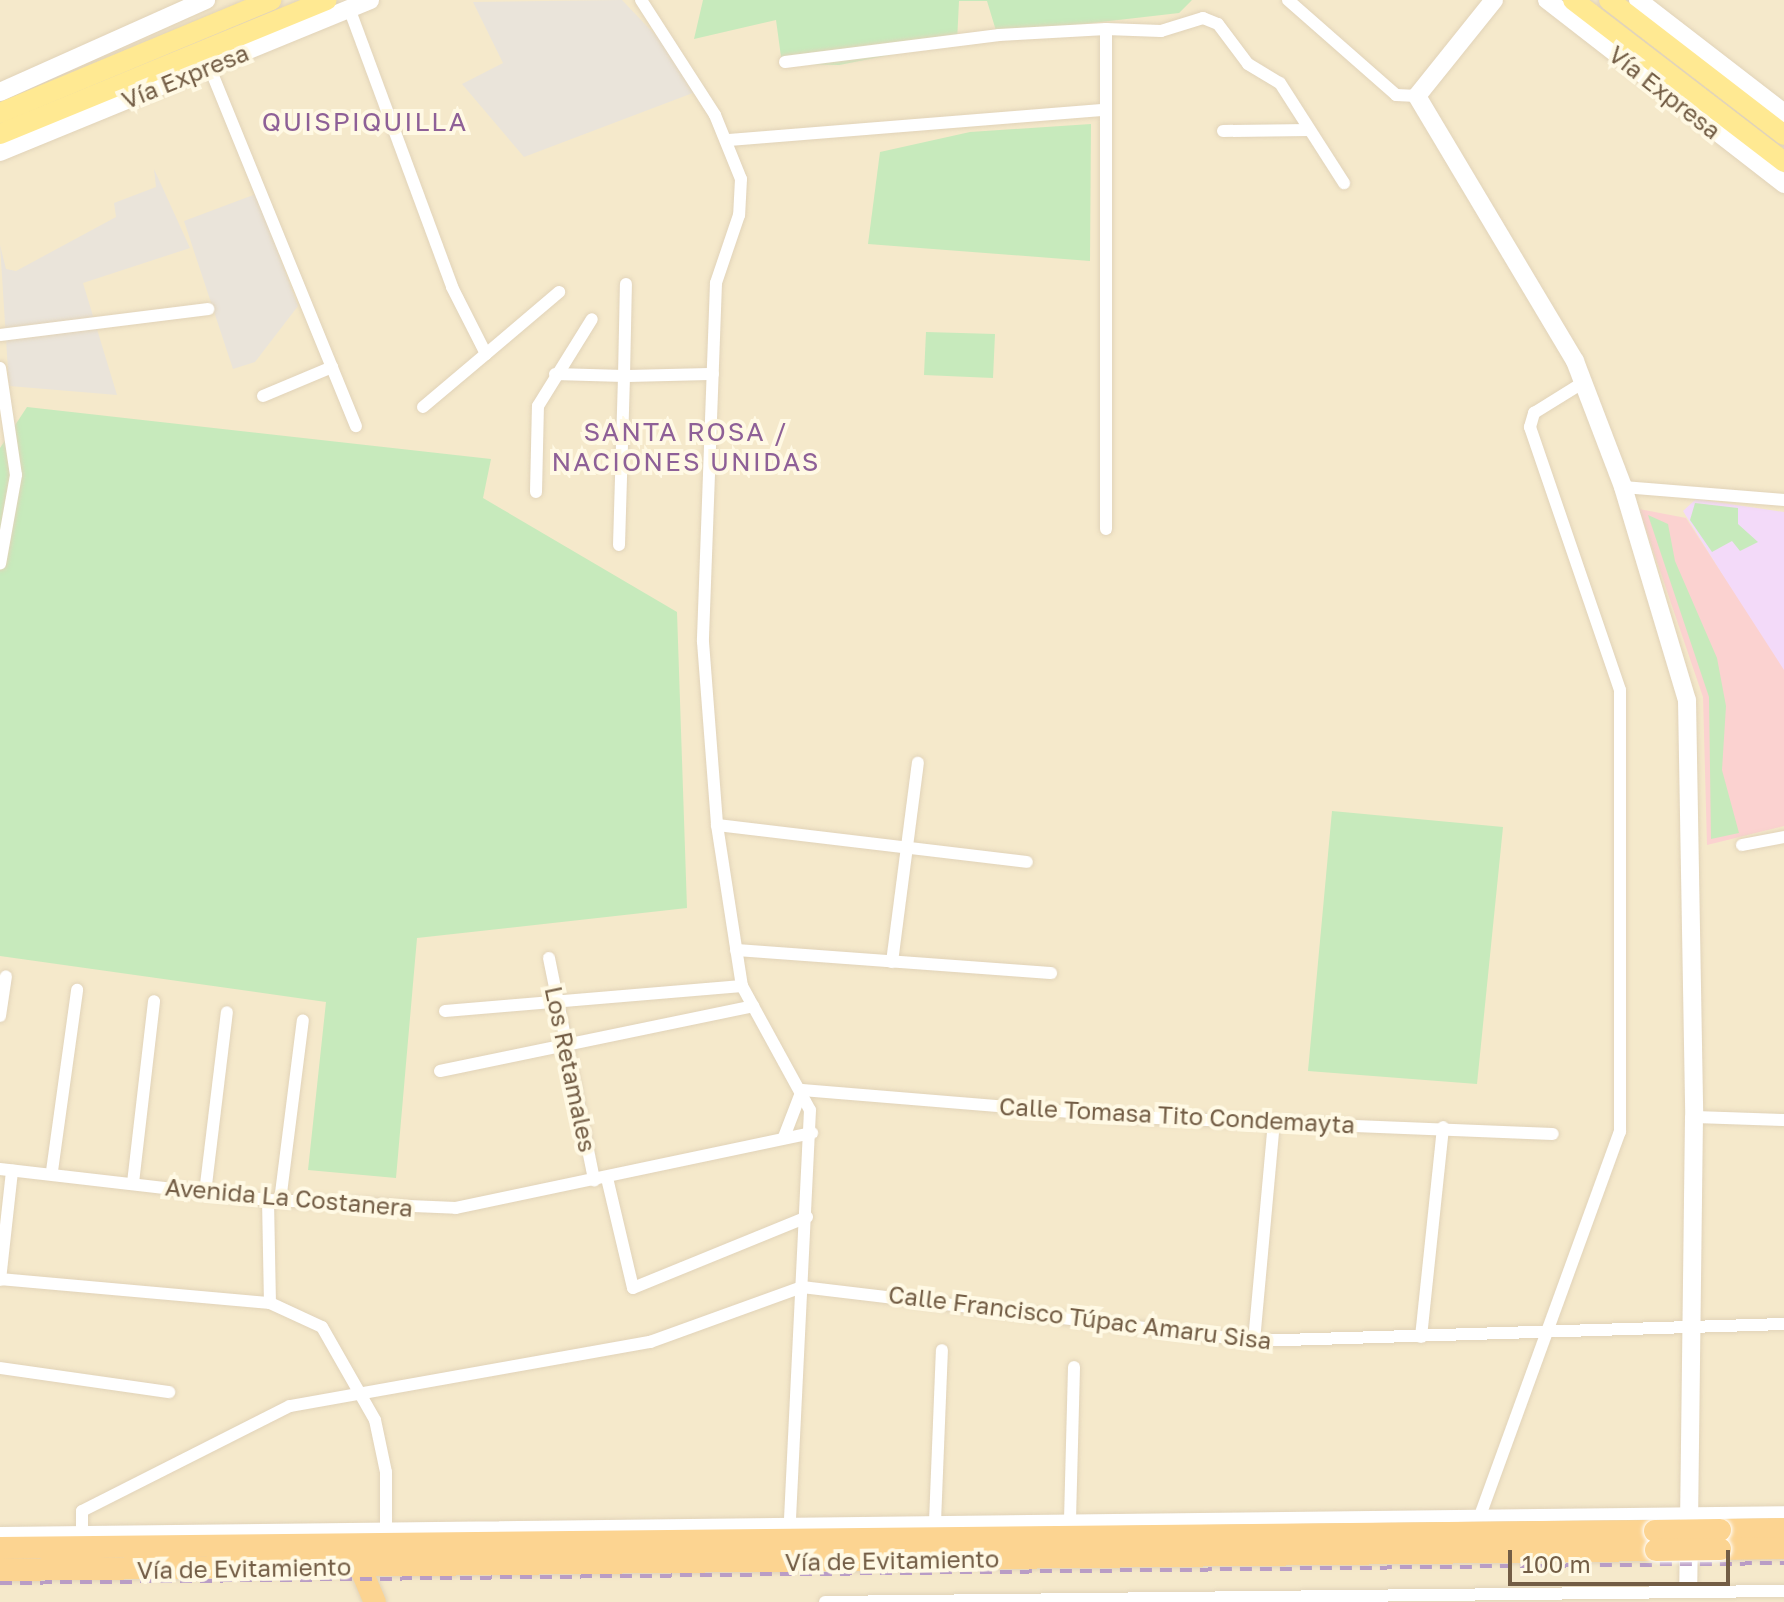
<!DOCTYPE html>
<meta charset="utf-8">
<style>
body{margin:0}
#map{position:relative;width:1784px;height:1602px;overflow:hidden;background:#fdf6dd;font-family:"Golos Text",sans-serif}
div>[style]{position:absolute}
.residential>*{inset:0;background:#f5e9cb}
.industrial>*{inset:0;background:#eae4da}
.education>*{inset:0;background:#f3daf9}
.medical>*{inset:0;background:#fbd2d0}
.green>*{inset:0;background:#c7eabc}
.roads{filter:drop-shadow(0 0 2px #e1d3b9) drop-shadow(0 0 2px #e1d3b9)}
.minor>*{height:12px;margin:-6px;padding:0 6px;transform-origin:6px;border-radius:6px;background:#fff}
.secondary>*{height:18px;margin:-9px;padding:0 9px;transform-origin:9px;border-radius:9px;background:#fff}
.primary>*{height:20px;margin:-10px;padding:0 10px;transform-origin:10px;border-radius:10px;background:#ffe992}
.trunk>*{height:22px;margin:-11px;padding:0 11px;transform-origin:11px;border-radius:11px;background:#fcd491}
.rail>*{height:4px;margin-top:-2px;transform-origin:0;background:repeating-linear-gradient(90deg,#b99dc5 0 12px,transparent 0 20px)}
.bridges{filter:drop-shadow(0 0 2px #fff) drop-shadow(0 0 2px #fff)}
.trunk-bridge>*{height:22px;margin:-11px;padding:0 11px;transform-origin:11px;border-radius:11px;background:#fcd491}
span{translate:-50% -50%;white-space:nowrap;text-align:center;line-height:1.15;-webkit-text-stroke:8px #fff9e4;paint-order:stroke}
.street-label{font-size:24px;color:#735d45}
.neighbourhood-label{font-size:26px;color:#8e6097;letter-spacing:2px}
.scale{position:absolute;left:1508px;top:1550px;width:222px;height:36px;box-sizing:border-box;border:4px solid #735d45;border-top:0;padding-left:10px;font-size:24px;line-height:28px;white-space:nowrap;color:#735d45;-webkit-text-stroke:6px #fff9e4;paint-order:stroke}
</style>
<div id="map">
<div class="residential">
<i style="clip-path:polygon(0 0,1784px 0,1784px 1602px,0 1602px)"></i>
</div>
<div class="industrial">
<i style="clip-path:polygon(622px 0,706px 88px,524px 157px,462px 84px,503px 63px,473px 2px)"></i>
<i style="clip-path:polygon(154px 169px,190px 248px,83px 283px,117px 395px,9px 386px,0 245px,6px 269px,16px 271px,116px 217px,114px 203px,156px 187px)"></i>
<i style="clip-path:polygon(256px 194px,298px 306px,255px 362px,233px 369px,184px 221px)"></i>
</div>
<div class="education">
<i style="clip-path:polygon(1696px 499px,1784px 512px,1784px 675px,1683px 511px)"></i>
</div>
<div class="medical">
<i style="clip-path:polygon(1639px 509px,1686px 518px,1784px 670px,1784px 826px,1707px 845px,1703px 697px)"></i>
</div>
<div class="green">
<i style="clip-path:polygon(703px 0,1192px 0,1179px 13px,997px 34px,987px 1px,959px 1px,957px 42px,839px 65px,782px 64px,776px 20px,694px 39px)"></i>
<i style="clip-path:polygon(1091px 124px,1090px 261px,868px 244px,880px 152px,970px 132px)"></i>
<i style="clip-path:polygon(926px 332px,995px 334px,993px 378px,924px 375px)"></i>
<i style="clip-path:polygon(27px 407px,491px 459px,483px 498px,677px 612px,687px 908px,417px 938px,396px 1178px,308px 1170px,326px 1002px,0 956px,0 448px)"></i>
<i style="clip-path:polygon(1695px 503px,1738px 508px,1738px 524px,1758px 542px,1740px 551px,1732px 541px,1712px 552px,1690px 520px)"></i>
<i style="clip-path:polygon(1648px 515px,1668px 524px,1675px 561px,1717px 658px,1726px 706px,1722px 770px,1739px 833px,1711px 839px,1709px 697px)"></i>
<i style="clip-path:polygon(1332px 811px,1503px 827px,1477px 1084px,1308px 1071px)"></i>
</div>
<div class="roads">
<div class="minor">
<i style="left:641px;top:0;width:137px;rotate:57.2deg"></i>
<i style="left:715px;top:115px;width:69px;rotate:67.9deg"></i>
<i style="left:741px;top:179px;width:36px;rotate:93deg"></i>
<i style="left:739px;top:215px;width:72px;rotate:108.7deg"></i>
<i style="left:716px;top:283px;width:359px;rotate:92.1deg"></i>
<i style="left:703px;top:642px;width:184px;rotate:85.6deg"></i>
<i style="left:717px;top:825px;width:163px;rotate:81.2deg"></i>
<i style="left:742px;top:986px;width:141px;rotate:61.3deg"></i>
<i style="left:810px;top:1110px;width:412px;rotate:92.8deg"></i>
<i style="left:1288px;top:0;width:144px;rotate:41.3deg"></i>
<i style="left:1396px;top:95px;width:21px;rotate:3deg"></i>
<i style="left:349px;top:8px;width:297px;rotate:69.7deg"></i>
<i style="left:452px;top:287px;width:75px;rotate:63.1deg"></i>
<i style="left:486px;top:354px;width:96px;rotate:-40.3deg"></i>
<i style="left:785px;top:62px;width:216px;rotate:-7.2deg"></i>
<i style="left:999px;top:35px;width:107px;rotate:-3.2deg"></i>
<i style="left:209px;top:66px;width:389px;rotate:67.8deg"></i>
<i style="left:1223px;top:131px;width:86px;rotate:-0.7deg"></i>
<i style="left:729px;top:140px;width:377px;rotate:-4.6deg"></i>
<i style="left:0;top:335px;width:210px;rotate:-7.1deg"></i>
<i style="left:0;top:368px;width:108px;rotate:81.5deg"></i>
<i style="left:16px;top:475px;width:90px;rotate:100.2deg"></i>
<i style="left:555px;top:374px;width:69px;rotate:1.7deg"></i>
<i style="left:624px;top:376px;width:92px;rotate:-88.8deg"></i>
<i style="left:263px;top:396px;width:75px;rotate:-22.8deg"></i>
<i style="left:423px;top:407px;width:82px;rotate:-40.1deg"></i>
<i style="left:1623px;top:487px;width:162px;rotate:4.6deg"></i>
<i style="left:536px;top:492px;width:86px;rotate:-88.7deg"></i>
<i style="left:538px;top:406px;width:102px;rotate:-58.2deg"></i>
<i style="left:1106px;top:529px;width:500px;rotate:-90deg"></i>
<i style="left:1106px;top:29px;width:55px;rotate:2.1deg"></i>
<i style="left:1161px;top:31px;width:44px;rotate:-17.2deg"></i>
<i style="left:1203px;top:18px;width:16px;rotate:22deg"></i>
<i style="left:1218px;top:24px;width:50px;rotate:53.1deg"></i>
<i style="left:1248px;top:64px;width:37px;rotate:31deg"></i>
<i style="left:1280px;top:83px;width:119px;rotate:57.4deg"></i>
<i style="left:619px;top:545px;width:169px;rotate:-88.3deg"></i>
<i style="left:624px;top:376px;width:89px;rotate:-1.3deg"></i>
<i style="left:717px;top:825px;width:312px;rotate:6.8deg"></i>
<i style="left:1742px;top:845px;width:43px;rotate:-10.8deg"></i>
<i style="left:736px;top:950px;width:316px;rotate:4.2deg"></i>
<i style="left:549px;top:958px;width:227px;rotate:78.5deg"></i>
<i style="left:892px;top:962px;width:201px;rotate:-82.6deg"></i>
<i style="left:445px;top:1011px;width:298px;rotate:-4.8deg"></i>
<i style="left:0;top:1016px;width:40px;rotate:-81.5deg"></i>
<i style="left:440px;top:1071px;width:320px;rotate:-11.7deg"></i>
<i style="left:1694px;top:1117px;width:90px;rotate:1.9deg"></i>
<i style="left:784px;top:1137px;width:50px;rotate:-69deg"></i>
<i style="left:802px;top:1090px;width:331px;rotate:4.7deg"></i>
<i style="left:1132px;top:1117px;width:421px;rotate:2.3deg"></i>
<i style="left:0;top:1169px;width:270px;rotate:6.6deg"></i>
<i style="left:268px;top:1200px;width:188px;rotate:2.4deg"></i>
<i style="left:456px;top:1208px;width:364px;rotate:-11.9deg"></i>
<i style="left:52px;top:1171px;width:183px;rotate:-82.1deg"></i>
<i style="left:607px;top:1178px;width:113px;rotate:76.7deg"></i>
<i style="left:633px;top:1288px;width:188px;rotate:-22.2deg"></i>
<i style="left:133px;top:1183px;width:183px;rotate:-83.4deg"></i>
<i style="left:205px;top:1193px;width:182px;rotate:-83.1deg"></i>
<i style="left:268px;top:1200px;width:103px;rotate:88.9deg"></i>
<i style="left:270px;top:1303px;width:57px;rotate:24.8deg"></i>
<i style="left:322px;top:1327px;width:107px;rotate:60.3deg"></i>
<i style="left:375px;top:1420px;width:53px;rotate:78.1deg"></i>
<i style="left:386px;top:1472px;width:56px;rotate:90deg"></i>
<i style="left:280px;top:1201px;width:182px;rotate:-82.8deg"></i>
<i style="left:0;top:1279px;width:271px;rotate:5.1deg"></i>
<i style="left:0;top:1280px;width:110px;rotate:-83.7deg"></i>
<i style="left:1421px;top:1337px;width:211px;rotate:-84deg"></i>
<i style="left:1254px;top:1341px;width:221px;rotate:-84.8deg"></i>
<i style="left:0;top:1368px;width:171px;rotate:8.1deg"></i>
<i style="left:1481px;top:1513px;width:406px;rotate:-70deg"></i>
<i style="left:1620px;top:1132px;width:442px;rotate:-90deg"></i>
<i style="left:1620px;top:690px;width:278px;rotate:-108.9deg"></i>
<i style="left:1530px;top:427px;width:15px;rotate:-74deg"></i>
<i style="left:1534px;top:413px;width:59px;rotate:-31.8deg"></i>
<i style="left:1070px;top:1520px;width:153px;rotate:-88.5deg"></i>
<i style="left:935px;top:1522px;width:172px;rotate:-87.7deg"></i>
<i style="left:82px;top:1532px;width:21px;rotate:-90deg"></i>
<i style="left:82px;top:1511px;width:233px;rotate:-26.8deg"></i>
<i style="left:290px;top:1406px;width:366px;rotate:-10.1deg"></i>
<i style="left:650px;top:1342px;width:162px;rotate:-19.9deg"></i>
<i style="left:802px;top:1287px;width:455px;rotate:6.8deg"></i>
<i style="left:1254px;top:1341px;width:530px;rotate:-1.84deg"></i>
<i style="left:0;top:1533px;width:1784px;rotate:-0.67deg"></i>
<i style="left:825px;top:1602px;width:959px;rotate:-0.66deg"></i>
</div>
<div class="secondary">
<i style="left:1494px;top:0;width:123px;rotate:128.7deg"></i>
<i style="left:1417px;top:96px;width:309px;rotate:59.2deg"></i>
<i style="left:1575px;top:361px;width:135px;rotate:69.1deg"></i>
<i style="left:1623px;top:487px;width:222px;rotate:73.3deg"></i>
<i style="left:1687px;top:700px;width:417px;rotate:89deg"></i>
<i style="left:1694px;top:1117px;width:471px;rotate:90.7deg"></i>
<i style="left:1547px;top:0;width:300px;rotate:37.8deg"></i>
<i style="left:1638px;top:0;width:185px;rotate:37.7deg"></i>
<i style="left:0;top:92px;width:226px;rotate:-24.1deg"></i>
<i style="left:0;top:152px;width:400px;rotate:-22.3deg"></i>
</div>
<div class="primary">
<i style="left:1573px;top:0;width:266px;rotate:37.5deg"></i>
<i style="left:1609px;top:0;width:221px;rotate:37.6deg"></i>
<i style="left:0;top:113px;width:294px;rotate:-22.6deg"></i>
<i style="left:0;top:134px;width:353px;rotate:-22.3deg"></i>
</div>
<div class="trunk">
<i style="left:1720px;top:1530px;width:64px;rotate:-0.9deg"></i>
<i style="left:0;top:1548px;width:1655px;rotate:-0.59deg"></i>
<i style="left:1720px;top:1549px;width:64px;rotate:-0.9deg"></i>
<i style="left:360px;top:1567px;width:38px;rotate:67deg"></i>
<i style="left:0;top:1570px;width:1656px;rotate:-0.69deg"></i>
</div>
</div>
<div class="rail">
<i style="left:0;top:1583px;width:1784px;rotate:-0.64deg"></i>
</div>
<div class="bridges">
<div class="trunk-bridge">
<i style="left:1655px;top:1531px;width:65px;rotate:-0.9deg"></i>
<i style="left:1656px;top:1550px;width:64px;rotate:-0.9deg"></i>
</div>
</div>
<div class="street-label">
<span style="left:185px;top:76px;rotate:-22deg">Vía Expresa</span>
<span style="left:1665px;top:92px;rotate:38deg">Vía Expresa</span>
<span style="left:571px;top:1069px;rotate:78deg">Los Retamales</span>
<span style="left:1177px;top:1115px;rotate:3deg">Calle Tomasa Tito Condemayta</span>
<span style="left:289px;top:1197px;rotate:5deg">Avenida La Costanera</span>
<span style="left:1080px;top:1317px;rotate:7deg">Calle Francisco Túpac Amaru Sisa</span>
<span style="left:892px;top:1560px;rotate:-1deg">Vía de Evitamiento</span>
<span style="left:244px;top:1568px;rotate:-1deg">Vía de Evitamiento</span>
</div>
<div class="neighbourhood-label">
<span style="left:365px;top:122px">QUISPIQUILLA</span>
<span style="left:686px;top:447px">SANTA ROSA /<br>NACIONES UNIDAS</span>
</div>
<div class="scale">100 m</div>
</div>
